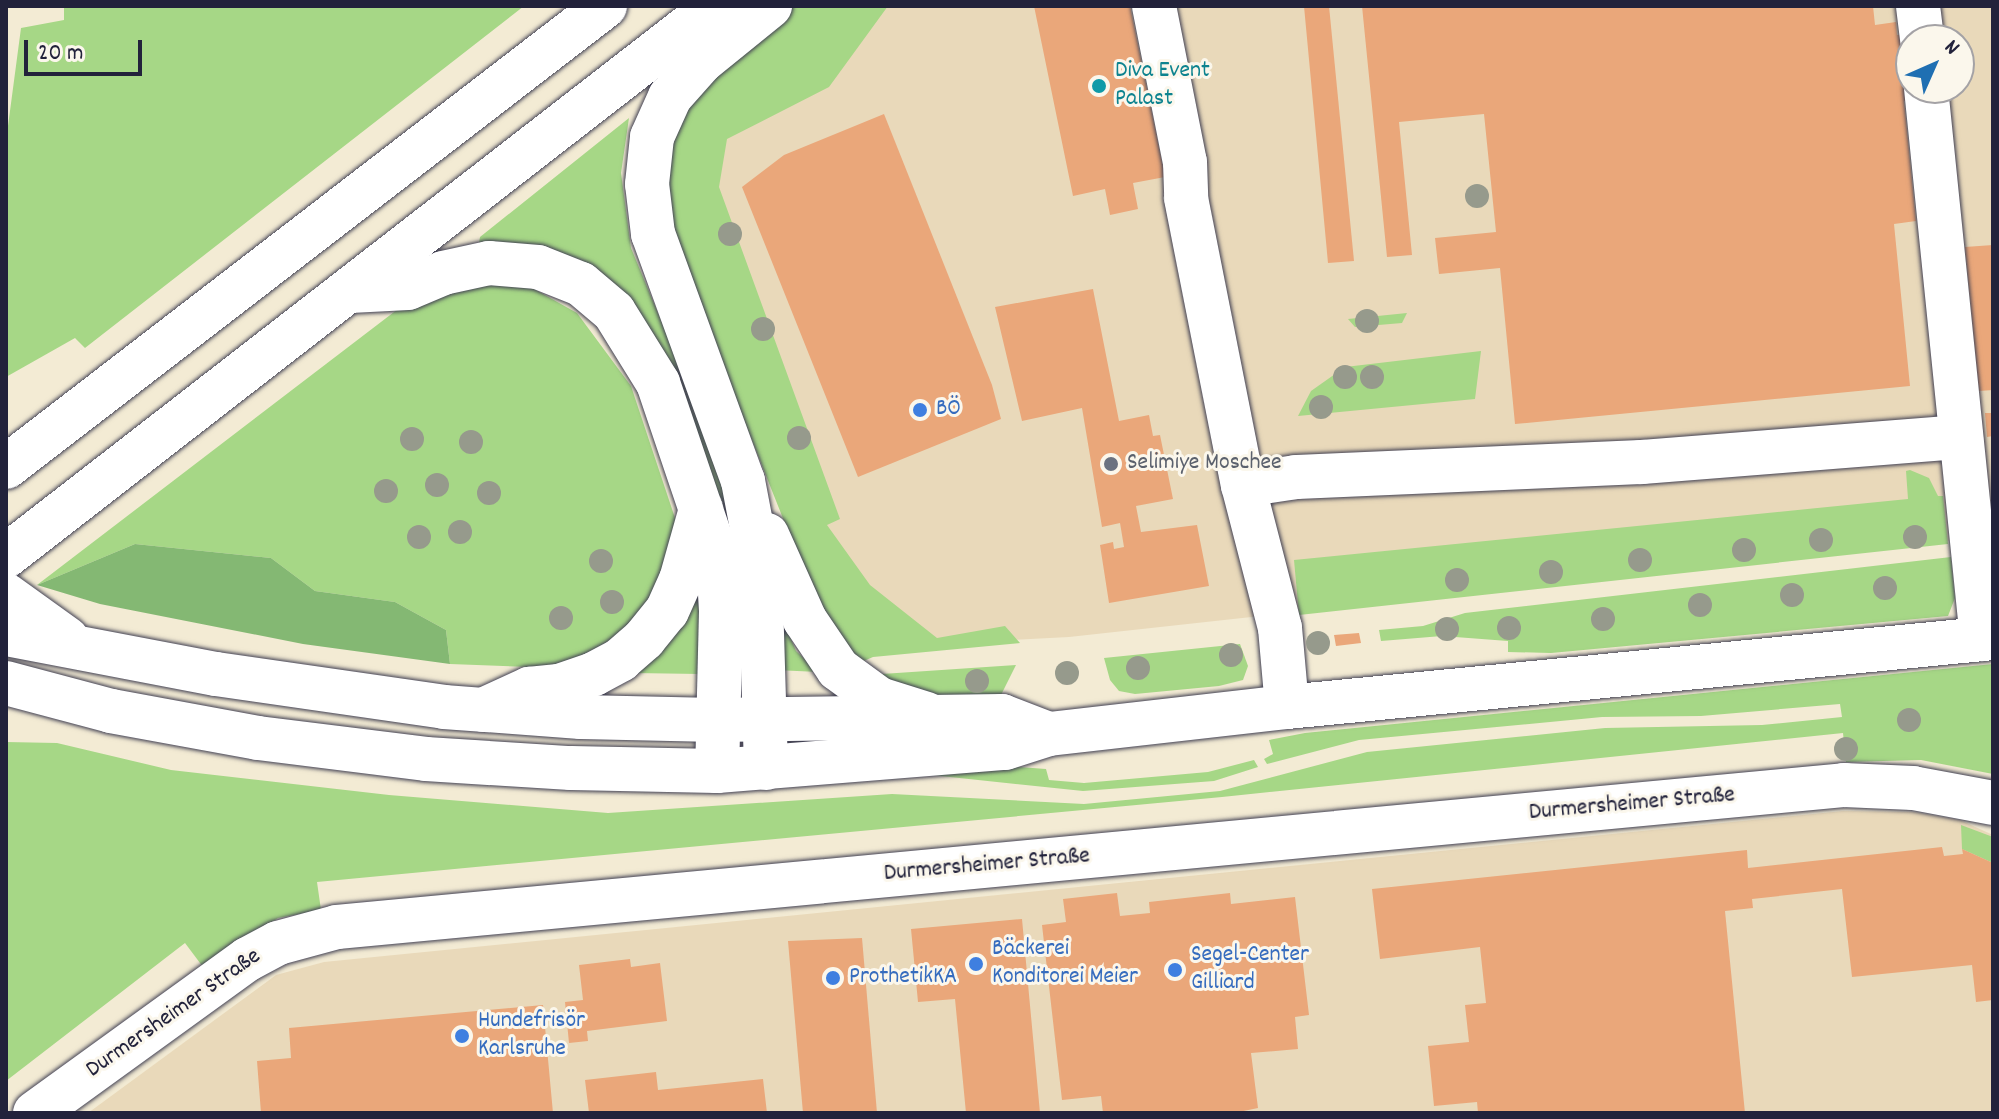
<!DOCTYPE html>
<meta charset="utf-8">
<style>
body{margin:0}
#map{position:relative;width:1999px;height:1119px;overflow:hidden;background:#f3ebd4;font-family:Dekko,sans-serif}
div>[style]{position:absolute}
.built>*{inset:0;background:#e9d9ba}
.green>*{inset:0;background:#a6d786}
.forest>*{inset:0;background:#84b873}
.building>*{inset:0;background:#eaa77a}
.roads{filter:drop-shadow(0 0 2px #414052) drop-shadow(0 0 2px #414052)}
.minor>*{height:44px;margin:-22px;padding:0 22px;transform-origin:22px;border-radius:22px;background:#fff}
.highway>*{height:44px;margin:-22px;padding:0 22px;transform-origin:22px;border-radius:22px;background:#fff}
.trees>*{width:24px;height:24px;margin:-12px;border-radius:50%;background:#969a8c}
.dots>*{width:22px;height:22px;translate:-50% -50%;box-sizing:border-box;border:4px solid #fbf7ec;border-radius:50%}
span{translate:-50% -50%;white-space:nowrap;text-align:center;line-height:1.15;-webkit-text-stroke:6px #fbf7ec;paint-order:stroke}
.culture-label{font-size:24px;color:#0d838f}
.left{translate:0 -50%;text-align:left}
.shop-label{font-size:24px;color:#366cbe}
.worship-label{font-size:24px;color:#5b616d}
.street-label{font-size:24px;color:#22223b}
.frame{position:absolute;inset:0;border:8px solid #22223b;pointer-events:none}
.north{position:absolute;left:1895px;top:24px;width:80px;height:80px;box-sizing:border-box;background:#fbf7ec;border:2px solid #a4a2a5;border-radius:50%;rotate:45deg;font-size:22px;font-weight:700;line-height:32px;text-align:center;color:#22223b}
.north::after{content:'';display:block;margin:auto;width:28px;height:36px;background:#1f6fb2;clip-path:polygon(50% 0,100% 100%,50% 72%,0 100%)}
.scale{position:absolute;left:24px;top:40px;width:118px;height:36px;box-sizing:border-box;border:4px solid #22223b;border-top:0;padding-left:10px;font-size:24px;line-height:28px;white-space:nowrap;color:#22223b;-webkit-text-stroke:6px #fbf7ec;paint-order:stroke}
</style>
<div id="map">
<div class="built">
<i style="clip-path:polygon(evenodd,888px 6px,1993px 6px,1993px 536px,1069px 637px,936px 644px,859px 631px,709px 188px,715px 134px,888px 6px,1911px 40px,1959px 40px,1959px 88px,1911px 88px,1911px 40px)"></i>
<i style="clip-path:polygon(1843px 811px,1914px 812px,1960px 820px,1993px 835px,1993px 1113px,88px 1113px,276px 975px,324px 962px)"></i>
</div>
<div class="green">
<i style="clip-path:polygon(64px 6px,524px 6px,85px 348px,75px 338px,6px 377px,6px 141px,21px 28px,64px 20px)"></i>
<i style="clip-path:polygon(793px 6px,888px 6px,829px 87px,727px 139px,719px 187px,840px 519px,827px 525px,870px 585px,937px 638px,1005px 626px,1020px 643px,873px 657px,859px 663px,817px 604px,676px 249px,665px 213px,674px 122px,714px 68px)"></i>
<i style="clip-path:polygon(629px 118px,621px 173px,631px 248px,680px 366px,730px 501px,742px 602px,658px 344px,479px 243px,480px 237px)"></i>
<i style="clip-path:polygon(469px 285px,527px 285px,577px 313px,631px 386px,677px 524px,658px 588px,633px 628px,559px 668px,450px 664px,446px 630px,395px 602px,315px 591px,271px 558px,135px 544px,37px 585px,398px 309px)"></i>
<i style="clip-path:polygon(1407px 313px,1402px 323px,1355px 327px,1348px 319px)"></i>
<i style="clip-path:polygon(1481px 351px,1475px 399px,1298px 416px,1311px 391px,1345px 367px)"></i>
<i style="clip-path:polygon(1910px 470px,1929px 478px,1938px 496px,1943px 496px,1948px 544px,1299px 615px,1294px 560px,1908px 499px,1906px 471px)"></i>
<i style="clip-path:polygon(1951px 557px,1955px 598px,1948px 616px,1551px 653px,1508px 652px,1508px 641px,1442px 636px,1381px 641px,1379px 630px,1423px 626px,1465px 613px)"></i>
<i style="clip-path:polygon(698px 594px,704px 634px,700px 674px,633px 673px)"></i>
<i style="clip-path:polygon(782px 617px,796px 651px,819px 672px,775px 670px)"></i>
<i style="clip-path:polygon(1240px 644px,1248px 666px,1243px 680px,1219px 686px,1135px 694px,1119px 691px,1110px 680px,1104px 658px)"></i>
<i style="clip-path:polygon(1993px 664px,1993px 774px,1921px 760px,1846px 762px,1843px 733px,1222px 797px,317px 882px,321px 910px,278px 918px,203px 967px,185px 943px,6px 1081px,6px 742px,57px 743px,171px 770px,389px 795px,608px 813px,892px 794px,1084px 804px,1220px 791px,1367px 752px,1605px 728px,1762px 725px,1842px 717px,1840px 704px,1701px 716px,1602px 717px,1359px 740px,1267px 764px,1264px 759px,1273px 754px,1269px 740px,1305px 733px)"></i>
<i style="clip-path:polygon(1016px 665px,1001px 695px,936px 695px,873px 681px,882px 674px)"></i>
<i style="clip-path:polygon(1254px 760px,1258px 767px,1214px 781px,1083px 791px,903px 772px,1019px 767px,1046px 769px,1049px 780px,1084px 783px,1208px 772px)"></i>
<i style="clip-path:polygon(1961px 825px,1993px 837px,1993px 863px,1962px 849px)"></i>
</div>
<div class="forest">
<i style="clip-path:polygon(135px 544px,271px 558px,315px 591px,395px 602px,446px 630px,450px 664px,303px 644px,100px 604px,37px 585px)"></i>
</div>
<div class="building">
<i style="clip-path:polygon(1034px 6px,1130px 6px,1165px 177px,1133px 183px,1138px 209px,1110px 215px,1105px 189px,1073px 196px)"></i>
<i style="clip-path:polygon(1304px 6px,1329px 6px,1354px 261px,1328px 263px)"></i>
<i style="clip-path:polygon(1362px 6px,1873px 6px,1875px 25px,1896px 22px,1897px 35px,1908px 34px,1914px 100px,1904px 101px,1916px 221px,1894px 224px,1910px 386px,1515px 424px,1500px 268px,1439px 274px,1435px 238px,1496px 232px,1484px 114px,1399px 122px,1412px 255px,1387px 257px)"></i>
<i style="clip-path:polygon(884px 114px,992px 385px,1001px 419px,858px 477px,742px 187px,784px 155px)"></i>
<i style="clip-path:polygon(1993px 245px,1993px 390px,1979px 391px,1965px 247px)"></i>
<i style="clip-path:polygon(1093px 289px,1119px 421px,1149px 415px,1153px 436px,1160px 435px,1173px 499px,1136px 506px,1141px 532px,1197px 525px,1209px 586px,1109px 603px,1100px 545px,1113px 542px,1114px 549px,1124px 547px,1120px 523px,1102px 527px,1082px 408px,1022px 421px,995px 307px)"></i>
<i style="clip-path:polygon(1985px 413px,1993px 413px,1993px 436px,1987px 437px)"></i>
<i style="clip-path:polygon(1359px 633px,1361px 643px,1336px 646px,1334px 635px)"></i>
<i style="clip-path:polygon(1942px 847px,1944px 856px,1963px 854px,1962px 849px,1993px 863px,1993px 1000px,1976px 1002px,1972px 965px,1852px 977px,1842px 889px,1752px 899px,1753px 908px,1725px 911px,1745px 1113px,1478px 1113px,1477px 1102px,1434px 1106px,1428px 1046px,1469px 1042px,1465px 1005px,1486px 1003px,1480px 947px,1380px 959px,1372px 889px,1747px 850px,1748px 868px)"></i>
<i style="clip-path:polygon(1117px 893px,1120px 916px,1150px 913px,1149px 902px,1230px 893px,1231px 904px,1295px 897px,1309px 1015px,1295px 1017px,1298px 1049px,1251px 1053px,1258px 1108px,1234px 1113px,1103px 1113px,1101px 1096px,1062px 1100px,1042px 925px,1066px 922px,1063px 899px)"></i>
<i style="clip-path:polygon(1022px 919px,1040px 1113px,966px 1113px,955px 999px,918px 1002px,911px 929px)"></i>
<i style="clip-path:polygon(862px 938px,877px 1113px,803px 1113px,788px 941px)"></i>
<i style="clip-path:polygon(630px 959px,631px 967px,660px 963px,667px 1021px,587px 1031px,588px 1041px,569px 1043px,565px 1002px,583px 1000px,579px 965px)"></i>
<i style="clip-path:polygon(543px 1005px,553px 1113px,261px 1113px,257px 1061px,291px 1058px,289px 1028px)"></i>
<i style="clip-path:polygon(656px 1072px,658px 1090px,763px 1079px,767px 1113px,589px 1113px,585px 1080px)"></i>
</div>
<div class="roads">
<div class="minor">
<i style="left:1154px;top:6px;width:159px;rotate:78.8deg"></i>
<i style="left:1185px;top:162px;width:36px;rotate:88deg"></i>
<i style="left:1186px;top:198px;width:293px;rotate:78.8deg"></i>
<i style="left:1243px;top:485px;width:148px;rotate:75.5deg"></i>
<i style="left:1280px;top:628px;width:79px;rotate:84.9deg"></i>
<i style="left:1918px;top:6px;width:34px;rotate:83deg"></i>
<i style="left:1926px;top:88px;width:554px;rotate:84.2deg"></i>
<i style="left:1243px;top:485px;width:54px;rotate:-8.6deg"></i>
<i style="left:1296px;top:477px;width:346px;rotate:-2.5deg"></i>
<i style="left:1642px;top:462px;width:320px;rotate:-4.5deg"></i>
<i style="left:6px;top:595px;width:75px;rotate:35.8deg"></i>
<i style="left:6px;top:634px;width:214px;rotate:10.8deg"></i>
<i style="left:216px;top:674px;width:230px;rotate:8.2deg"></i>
<i style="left:444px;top:707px;width:137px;rotate:4.2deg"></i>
<i style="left:581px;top:717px;width:135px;rotate:1.3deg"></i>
<i style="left:716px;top:720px;width:286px;rotate:-0.8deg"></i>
<i style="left:1002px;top:716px;width:50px;rotate:21deg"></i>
<i style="left:6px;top:683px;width:109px;rotate:14.9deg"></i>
<i style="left:111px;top:711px;width:149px;rotate:10.4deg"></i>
<i style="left:258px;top:738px;width:169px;rotate:7.1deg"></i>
<i style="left:426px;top:759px;width:145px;rotate:3.6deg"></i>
<i style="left:571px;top:768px;width:146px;rotate:1.2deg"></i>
<i style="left:717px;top:771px;width:289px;rotate:-4.6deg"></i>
<i style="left:1005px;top:748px;width:46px;rotate:-17.7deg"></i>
<i style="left:1049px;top:734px;width:240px;rotate:-6.5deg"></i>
<i style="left:1287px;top:707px;width:709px;rotate:-5.58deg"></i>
<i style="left:35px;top:1113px;width:263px;rotate:-35.9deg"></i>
<i style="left:248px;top:959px;width:34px;rotate:-28deg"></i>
<i style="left:278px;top:943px;width:61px;rotate:-15.2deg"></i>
<i style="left:337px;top:927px;width:1514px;rotate:-5.38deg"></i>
<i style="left:1844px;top:785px;width:69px;rotate:2.5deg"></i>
<i style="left:1913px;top:788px;width:81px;rotate:10.6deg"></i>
</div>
<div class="highway">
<i style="left:350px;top:291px;width:58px;rotate:-3deg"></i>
<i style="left:408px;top:288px;width:38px;rotate:-23deg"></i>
<i style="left:443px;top:273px;width:47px;rotate:-12.3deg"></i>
<i style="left:489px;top:263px;width:49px;rotate:4.7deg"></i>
<i style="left:538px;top:267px;width:46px;rotate:21.6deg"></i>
<i style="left:581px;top:284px;width:43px;rotate:40.3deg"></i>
<i style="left:614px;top:312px;width:84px;rotate:58.2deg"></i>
<i style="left:658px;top:383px;width:187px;rotate:71.3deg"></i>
<i style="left:718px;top:560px;width:51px;rotate:86.6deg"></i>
<i style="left:721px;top:611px;width:160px;rotate:91.4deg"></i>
<i style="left:6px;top:467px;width:756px;rotate:-37.58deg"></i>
<i style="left:767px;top:535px;width:93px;rotate:65.9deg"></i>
<i style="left:805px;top:620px;width:59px;rotate:56deg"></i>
<i style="left:838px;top:669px;width:51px;rotate:36.2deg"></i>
<i style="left:879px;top:699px;width:50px;rotate:17.4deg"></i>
<i style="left:6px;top:556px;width:897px;rotate:-37.8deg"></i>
<i style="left:483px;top:710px;width:51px;rotate:-24.5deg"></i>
<i style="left:529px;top:689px;width:30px;rotate:-6deg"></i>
<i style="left:559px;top:686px;width:37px;rotate:-19deg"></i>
<i style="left:594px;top:674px;width:30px;rotate:-28deg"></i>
<i style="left:620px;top:660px;width:32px;rotate:-41deg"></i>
<i style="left:644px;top:639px;width:36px;rotate:-51deg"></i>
<i style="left:667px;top:611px;width:34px;rotate:-66deg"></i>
<i style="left:681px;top:580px;width:74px;rotate:-74.3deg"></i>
<i style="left:766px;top:768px;width:198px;rotate:-91.7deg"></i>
<i style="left:760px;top:570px;width:91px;rotate:-100.8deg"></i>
<i style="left:743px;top:481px;width:263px;rotate:-110deg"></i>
<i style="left:653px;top:234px;width:50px;rotate:-96.8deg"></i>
<i style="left:647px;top:184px;width:47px;rotate:-83.9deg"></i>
<i style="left:652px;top:137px;width:44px;rotate:-65.8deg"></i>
<i style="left:670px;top:97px;width:47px;rotate:-48.5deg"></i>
<i style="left:701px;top:62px;width:89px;rotate:-39.1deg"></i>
</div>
</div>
<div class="trees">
<i style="left:1477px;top:196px"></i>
<i style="left:730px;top:234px"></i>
<i style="left:1367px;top:321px"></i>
<i style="left:763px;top:329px"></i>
<i style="left:1345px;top:377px"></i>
<i style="left:1372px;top:377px"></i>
<i style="left:1321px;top:407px"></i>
<i style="left:799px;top:438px"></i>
<i style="left:412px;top:439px"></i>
<i style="left:471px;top:442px"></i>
<i style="left:437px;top:485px"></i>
<i style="left:386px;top:491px"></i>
<i style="left:489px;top:493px"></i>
<i style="left:460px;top:532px"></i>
<i style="left:419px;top:537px"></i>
<i style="left:1915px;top:537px"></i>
<i style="left:1821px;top:540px"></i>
<i style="left:1744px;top:550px"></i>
<i style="left:1640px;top:560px"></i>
<i style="left:601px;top:561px"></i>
<i style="left:1551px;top:572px"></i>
<i style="left:1457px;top:580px"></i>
<i style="left:1885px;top:588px"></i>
<i style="left:1792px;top:595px"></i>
<i style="left:612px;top:602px"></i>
<i style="left:1700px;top:605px"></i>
<i style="left:561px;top:618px"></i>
<i style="left:1603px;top:619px"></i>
<i style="left:1509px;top:628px"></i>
<i style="left:1447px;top:629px"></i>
<i style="left:1318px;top:643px"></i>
<i style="left:1231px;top:655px"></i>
<i style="left:1138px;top:668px"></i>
<i style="left:1067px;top:673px"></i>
<i style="left:977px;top:681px"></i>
<i style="left:1909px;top:720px"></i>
<i style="left:1846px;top:749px"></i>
</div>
<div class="dots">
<i style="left:1099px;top:86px;background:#0f9aa8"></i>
<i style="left:920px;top:410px;background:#3f7fe0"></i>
<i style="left:1111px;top:464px;background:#6b7280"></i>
<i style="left:976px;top:964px;background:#3f7fe0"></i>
<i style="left:1175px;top:970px;background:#3f7fe0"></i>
<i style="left:833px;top:978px;background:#3f7fe0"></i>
<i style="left:462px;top:1036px;background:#3f7fe0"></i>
</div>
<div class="culture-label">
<span class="left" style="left:1115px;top:86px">Diva Event<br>Palast</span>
</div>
<div class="shop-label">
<span class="left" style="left:936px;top:410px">BÖ</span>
<span class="left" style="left:992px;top:964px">Bäckerei<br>Konditorei Meier</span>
<span class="left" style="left:1191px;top:970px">Segel-Center<br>Gilliard</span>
<span class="left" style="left:849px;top:978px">ProthetikKA</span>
<span class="left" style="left:478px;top:1036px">Hundefrisör<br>Karlsruhe</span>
</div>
<div class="worship-label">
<span class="left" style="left:1127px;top:464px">Selimiye Moschee</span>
</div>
<div class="street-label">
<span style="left:1632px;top:805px;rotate:-5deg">Durmersheimer Straße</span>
<span style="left:987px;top:866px;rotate:-5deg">Durmersheimer Straße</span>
<span style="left:174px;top:1014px;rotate:-35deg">Durmersheimer Straße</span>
</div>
<div class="frame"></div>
<div class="north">N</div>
<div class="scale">20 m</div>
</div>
